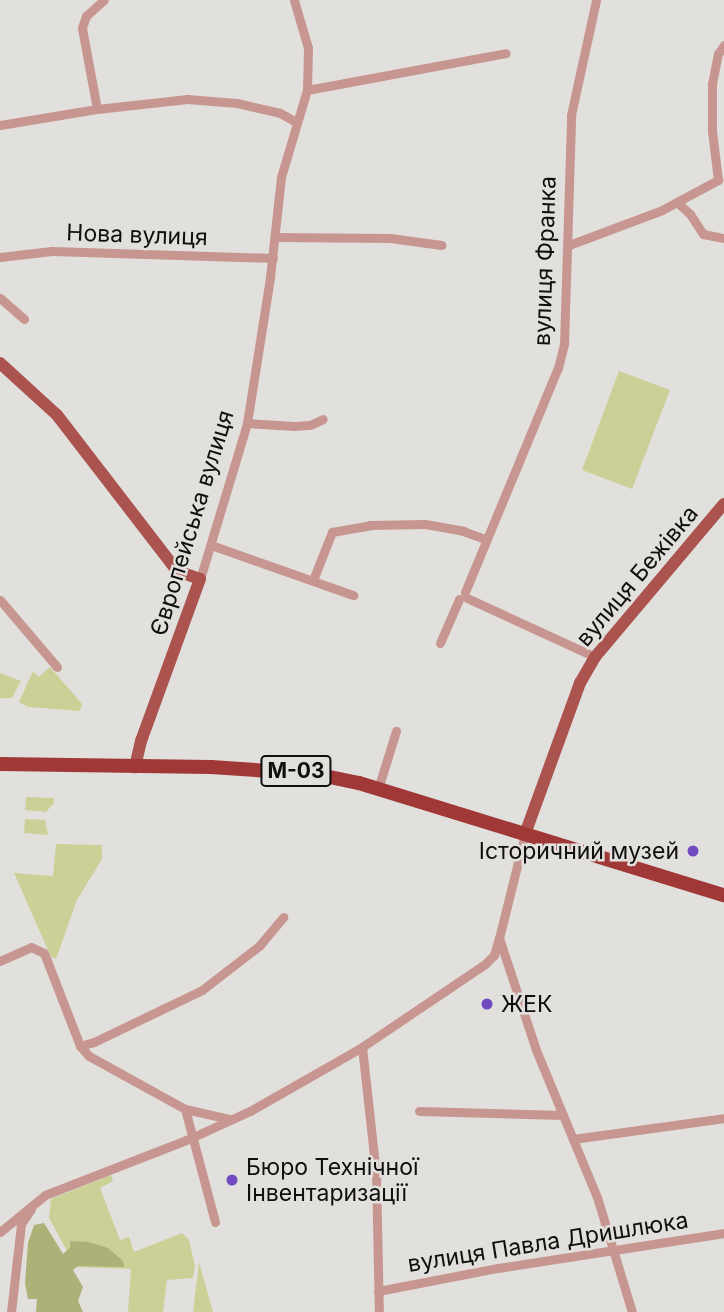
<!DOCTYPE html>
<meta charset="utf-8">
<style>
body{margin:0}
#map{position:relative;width:724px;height:1312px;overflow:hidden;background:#e2e0dd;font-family:Inter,sans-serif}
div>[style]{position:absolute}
.green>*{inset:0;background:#cbd096}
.forest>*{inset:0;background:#abb177}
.minor>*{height:9px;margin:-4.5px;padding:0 4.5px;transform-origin:4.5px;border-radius:4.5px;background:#c89691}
.major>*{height:12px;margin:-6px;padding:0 6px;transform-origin:6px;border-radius:6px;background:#ab534f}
.highway>*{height:14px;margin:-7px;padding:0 7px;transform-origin:7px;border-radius:7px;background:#9f3837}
.dots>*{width:19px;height:19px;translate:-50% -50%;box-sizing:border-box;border:4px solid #e2e0dd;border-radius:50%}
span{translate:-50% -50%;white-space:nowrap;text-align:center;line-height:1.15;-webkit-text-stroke:5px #e2e0dd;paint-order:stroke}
.shield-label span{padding:2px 5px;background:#e2e0dd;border:2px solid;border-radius:5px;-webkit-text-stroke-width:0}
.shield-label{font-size:21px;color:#100f0e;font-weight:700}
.street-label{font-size:23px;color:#100f0e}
.poi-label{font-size:23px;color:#100f0e}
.right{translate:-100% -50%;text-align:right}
.left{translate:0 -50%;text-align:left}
</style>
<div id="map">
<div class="green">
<i style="clip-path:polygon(619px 371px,670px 390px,632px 489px,582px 470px)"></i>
<i style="clip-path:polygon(50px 667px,82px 704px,80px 711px,28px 707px,19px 702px,33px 671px,39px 677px)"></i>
<i style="clip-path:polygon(0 673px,21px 681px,12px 698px,0 698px)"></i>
<i style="clip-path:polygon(26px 797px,54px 798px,54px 803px,46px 812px,25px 810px)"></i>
<i style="clip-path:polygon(25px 819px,45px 820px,48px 835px,24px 833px)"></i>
<i style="clip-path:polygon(56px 844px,102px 845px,102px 859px,77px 900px,56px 959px,51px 957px,14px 873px,53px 876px)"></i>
<i style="clip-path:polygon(111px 1175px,113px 1181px,100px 1188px,120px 1240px,129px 1237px,134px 1252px,182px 1233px,189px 1240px,195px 1266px,193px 1278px,167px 1280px,163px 1312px,128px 1312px,131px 1269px,76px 1267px,49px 1218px,51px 1199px)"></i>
<i style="clip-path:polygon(199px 1262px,213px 1312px,193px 1312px)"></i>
</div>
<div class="forest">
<i style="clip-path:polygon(44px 1223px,63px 1254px,70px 1248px,70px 1241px,89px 1242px,108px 1248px,123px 1261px,124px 1267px,78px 1266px,73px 1270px,83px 1287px,78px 1301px,83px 1312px,36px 1312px,37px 1299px,28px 1299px,25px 1283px,28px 1243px,34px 1225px)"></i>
</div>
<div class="minor">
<i style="left:307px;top:90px;width:202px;rotate:-10.5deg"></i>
<i style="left:97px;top:109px;width:82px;rotate:-100.5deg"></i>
<i style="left:82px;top:28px;width:13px;rotate:-72deg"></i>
<i style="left:86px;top:16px;width:24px;rotate:-42deg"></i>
<i style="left:0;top:125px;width:98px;rotate:-9.4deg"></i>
<i style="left:97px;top:109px;width:91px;rotate:-6.3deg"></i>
<i style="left:187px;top:99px;width:50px;rotate:4.6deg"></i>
<i style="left:237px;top:103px;width:44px;rotate:13.1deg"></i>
<i style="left:280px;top:113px;width:18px;rotate:29deg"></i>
<i style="left:677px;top:202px;width:18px;rotate:43deg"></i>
<i style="left:690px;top:214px;width:24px;rotate:57deg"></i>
<i style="left:703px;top:234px;width:21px;rotate:11deg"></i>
<i style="left:275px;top:237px;width:115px;rotate:0.5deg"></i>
<i style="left:390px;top:238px;width:52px;rotate:7.7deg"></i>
<i style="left:569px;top:245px;width:99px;rotate:-20.6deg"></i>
<i style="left:662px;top:210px;width:64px;rotate:-28.2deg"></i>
<i style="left:718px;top:180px;width:49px;rotate:-97deg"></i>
<i style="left:712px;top:131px;width:47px;rotate:-90deg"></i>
<i style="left:712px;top:84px;width:31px;rotate:-79deg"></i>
<i style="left:718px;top:54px;width:11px;rotate:-56deg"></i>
<i style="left:0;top:257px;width:52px;rotate:-6.6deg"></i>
<i style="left:52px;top:251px;width:221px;rotate:1.8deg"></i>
<i style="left:0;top:298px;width:32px;rotate:41deg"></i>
<i style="left:247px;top:423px;width:47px;rotate:3.7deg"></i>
<i style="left:294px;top:426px;width:16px;rotate:-4deg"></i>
<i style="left:310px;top:425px;width:14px;rotate:-25deg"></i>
<i style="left:211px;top:545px;width:151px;rotate:19.4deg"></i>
<i style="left:200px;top:579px;width:163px;rotate:-73.2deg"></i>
<i style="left:247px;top:423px;width:148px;rotate:-81deg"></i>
<i style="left:270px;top:277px;width:101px;rotate:-83.7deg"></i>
<i style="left:281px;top:177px;width:91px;rotate:-73.4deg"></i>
<i style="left:307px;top:90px;width:42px;rotate:-88.6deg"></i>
<i style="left:308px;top:48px;width:50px;rotate:-106.3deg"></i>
<i style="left:313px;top:580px;width:52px;rotate:-68.4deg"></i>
<i style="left:332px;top:532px;width:39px;rotate:-10deg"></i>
<i style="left:370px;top:525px;width:55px;rotate:-1deg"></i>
<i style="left:425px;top:524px;width:39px;rotate:10deg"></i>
<i style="left:463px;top:531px;width:23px;rotate:20deg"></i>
<i style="left:465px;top:592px;width:243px;rotate:-67.5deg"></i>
<i style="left:558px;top:368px;width:25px;rotate:-76deg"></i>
<i style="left:564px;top:344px;width:229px;rotate:-88.2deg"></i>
<i style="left:571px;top:115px;width:118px;rotate:-77.7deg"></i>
<i style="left:467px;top:598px;width:141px;rotate:24.7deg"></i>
<i style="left:0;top:600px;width:88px;rotate:49.6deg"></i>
<i style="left:440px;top:643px;width:48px;rotate:-66.6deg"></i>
<i style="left:378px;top:789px;width:61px;rotate:-72.8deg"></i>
<i style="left:525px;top:834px;width:107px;rotate:104deg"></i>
<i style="left:499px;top:938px;width:118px;rotate:71.7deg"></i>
<i style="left:536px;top:1050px;width:159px;rotate:67.5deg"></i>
<i style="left:597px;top:1197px;width:120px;rotate:73.1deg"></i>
<i style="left:0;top:961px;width:34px;rotate:-24deg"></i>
<i style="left:31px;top:947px;width:14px;rotate:25deg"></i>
<i style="left:44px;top:953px;width:100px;rotate:68.8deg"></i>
<i style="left:80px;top:1046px;width:13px;rotate:48deg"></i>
<i style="left:89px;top:1056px;width:110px;rotate:28.9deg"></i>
<i style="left:185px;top:1109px;width:45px;rotate:12.8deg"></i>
<i style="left:80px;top:1046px;width:15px;rotate:-16deg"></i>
<i style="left:94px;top:1042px;width:120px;rotate:-25.7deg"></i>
<i style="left:202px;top:990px;width:72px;rotate:-37.7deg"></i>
<i style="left:259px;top:946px;width:38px;rotate:-50deg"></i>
<i style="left:362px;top:1047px;width:128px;rotate:83.7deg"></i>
<i style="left:376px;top:1174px;width:138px;rotate:88.8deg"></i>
<i style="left:185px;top:1109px;width:117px;rotate:75.1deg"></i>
<i style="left:419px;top:1111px;width:144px;rotate:1.6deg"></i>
<i style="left:573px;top:1139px;width:152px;rotate:-7.9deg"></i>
<i style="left:0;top:1232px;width:58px;rotate:-39.4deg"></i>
<i style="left:45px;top:1195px;width:157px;rotate:-21.3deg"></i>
<i style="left:191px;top:1138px;width:65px;rotate:-24.6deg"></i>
<i style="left:250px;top:1111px;width:129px;rotate:-29.7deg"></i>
<i style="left:362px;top:1047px;width:148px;rotate:-34deg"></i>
<i style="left:485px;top:964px;width:13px;rotate:-45deg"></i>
<i style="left:494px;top:955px;width:18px;rotate:-74deg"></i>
<i style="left:378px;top:1291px;width:122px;rotate:-10.9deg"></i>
<i style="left:498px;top:1268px;width:229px;rotate:-8.8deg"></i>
<i style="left:11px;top:1312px;width:89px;rotate:-83.5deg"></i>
<i style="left:21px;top:1224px;width:18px;rotate:-56deg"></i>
</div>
<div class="major">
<i style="left:0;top:363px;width:77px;rotate:42.4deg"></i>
<i style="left:57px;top:415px;width:197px;rotate:52.4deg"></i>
<i style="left:177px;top:571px;width:24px;rotate:19deg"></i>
<i style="left:200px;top:579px;width:172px;rotate:110deg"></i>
<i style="left:141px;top:741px;width:27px;rotate:103deg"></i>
<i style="left:525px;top:834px;width:161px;rotate:-70deg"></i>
<i style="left:580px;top:683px;width:30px;rotate:-60deg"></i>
<i style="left:595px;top:657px;width:200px;rotate:-49.9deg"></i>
</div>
<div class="highway">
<i style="left:0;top:764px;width:211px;rotate:0.8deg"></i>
<i style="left:211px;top:767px;width:104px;rotate:3.9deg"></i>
<i style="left:315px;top:774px;width:45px;rotate:11.6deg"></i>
<i style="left:359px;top:783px;width:382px;rotate:17.1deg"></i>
</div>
<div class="dots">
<i style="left:693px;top:851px;background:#714ac2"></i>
<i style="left:487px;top:1004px;background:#714ac2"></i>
<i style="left:232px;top:1180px;background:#714ac2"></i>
</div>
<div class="shield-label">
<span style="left:296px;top:771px">М-03</span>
</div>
<div class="street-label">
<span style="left:137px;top:235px;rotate:2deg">Нова вулиця</span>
<span style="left:545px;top:261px;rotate:-88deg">вулиця Франка</span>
<span style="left:192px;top:523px;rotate:-73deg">Європейська вулиця</span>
<span style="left:637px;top:576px;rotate:-50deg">вулиця Бежівка</span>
<span style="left:548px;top:1242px;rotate:-9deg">вулиця Павла Дришлюка</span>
</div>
<div class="poi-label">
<span class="right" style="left:679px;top:851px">Історичний музей</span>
<span class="left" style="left:501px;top:1004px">ЖЕК</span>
<span class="left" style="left:246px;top:1180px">Бюро Технічної<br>Інвентаризації</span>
</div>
</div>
